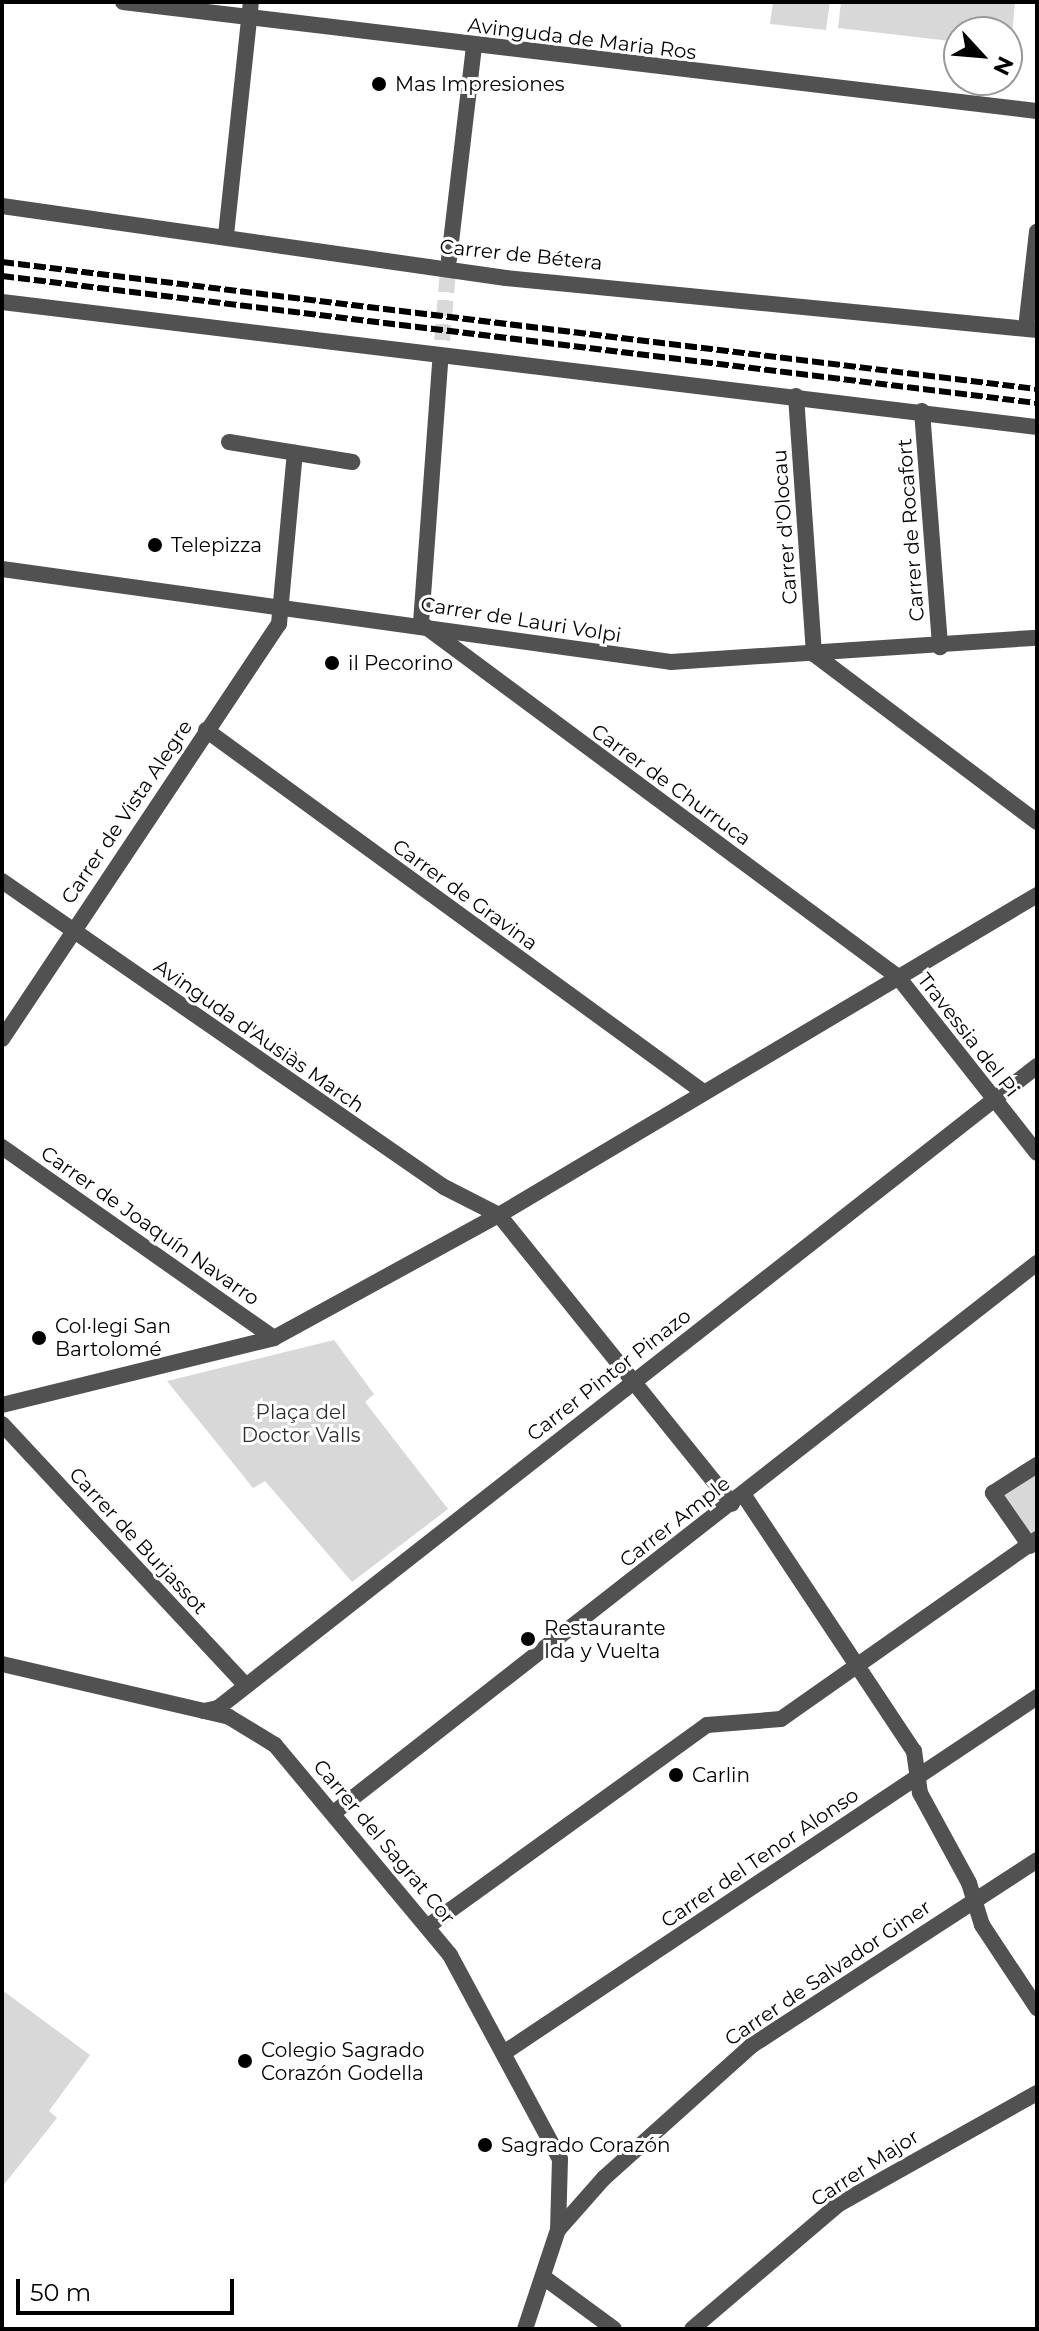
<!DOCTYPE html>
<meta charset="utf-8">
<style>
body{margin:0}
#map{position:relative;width:1039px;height:2331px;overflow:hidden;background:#fff;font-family:Montserrat,sans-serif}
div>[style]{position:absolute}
.green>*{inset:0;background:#d8d8d8}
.minor-tunnel>*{height:16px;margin-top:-8px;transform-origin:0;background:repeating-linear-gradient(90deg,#d9d9d9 0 16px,transparent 0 24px)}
.pedestrian>*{height:16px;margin:-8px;padding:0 8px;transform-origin:8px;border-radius:8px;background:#515151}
.minor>*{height:16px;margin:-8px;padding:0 8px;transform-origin:8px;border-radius:8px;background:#515151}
.tertiary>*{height:16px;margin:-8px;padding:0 8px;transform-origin:8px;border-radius:8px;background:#515151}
.rail>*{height:6px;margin-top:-3px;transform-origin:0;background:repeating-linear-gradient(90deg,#000 0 12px,transparent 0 16px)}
.dots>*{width:22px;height:22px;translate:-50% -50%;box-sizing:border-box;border:4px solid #fff;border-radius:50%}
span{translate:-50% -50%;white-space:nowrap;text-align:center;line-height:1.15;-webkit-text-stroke:6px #fff;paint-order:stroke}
.street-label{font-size:20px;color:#000}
.poi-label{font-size:20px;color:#000}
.left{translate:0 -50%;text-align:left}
.park-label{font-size:20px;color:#2f2f2f}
.frame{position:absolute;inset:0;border:4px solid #000;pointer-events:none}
.north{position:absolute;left:943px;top:16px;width:80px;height:80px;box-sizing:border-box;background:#fff;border:2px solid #999;border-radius:50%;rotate:116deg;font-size:22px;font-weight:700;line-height:32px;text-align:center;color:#000}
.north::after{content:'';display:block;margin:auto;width:28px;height:36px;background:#000;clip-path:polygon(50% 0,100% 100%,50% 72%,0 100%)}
.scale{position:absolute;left:16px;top:2279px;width:218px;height:36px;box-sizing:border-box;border:4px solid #000;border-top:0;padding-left:10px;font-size:24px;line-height:28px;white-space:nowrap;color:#000;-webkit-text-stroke:6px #fff;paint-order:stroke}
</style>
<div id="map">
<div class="green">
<i style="clip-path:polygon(773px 2px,830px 2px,826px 30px,770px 24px)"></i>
<i style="clip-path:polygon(841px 2px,1015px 2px,1011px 47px,1007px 32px,959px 32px,959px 42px,838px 28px)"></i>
<i style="clip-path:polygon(334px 1340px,374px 1394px,365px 1402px,448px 1509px,352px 1582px,265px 1481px,253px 1488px,167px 1381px)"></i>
<i style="clip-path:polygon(1037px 1472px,1037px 1530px,1023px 1545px,993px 1498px)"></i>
<i style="clip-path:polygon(2px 1990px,90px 2055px,49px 2111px,57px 2118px,2px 2187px)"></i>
</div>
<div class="minor-tunnel">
<i style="left:440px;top:364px;width:105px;rotate:-85.1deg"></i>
</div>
<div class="pedestrian">
<i style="left:2px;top:302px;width:1043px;rotate:6.89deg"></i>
<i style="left:422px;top:624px;width:593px;rotate:36.56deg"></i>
<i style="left:743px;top:1494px;width:309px;rotate:56.4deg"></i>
<i style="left:914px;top:1751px;width:42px;rotate:81.9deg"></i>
<i style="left:920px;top:1793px;width:102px;rotate:61.4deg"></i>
<i style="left:969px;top:1883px;width:44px;rotate:72.8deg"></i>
<i style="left:982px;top:1925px;width:100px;rotate:56.5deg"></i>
<i style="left:1030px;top:1546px;width:65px;rotate:-124.9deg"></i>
<i style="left:993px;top:1493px;width:52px;rotate:-32.5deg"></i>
</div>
<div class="minor">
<i style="left:123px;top:2px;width:920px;rotate:6.8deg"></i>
<i style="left:2px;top:206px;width:509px;rotate:8.13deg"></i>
<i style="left:506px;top:278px;width:534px;rotate:5.59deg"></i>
<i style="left:226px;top:235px;width:234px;rotate:-83.9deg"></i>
<i style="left:449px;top:259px;width:213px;rotate:-83.3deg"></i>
<i style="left:1026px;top:328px;width:97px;rotate:-83.5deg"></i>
<i style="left:796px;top:396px;width:259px;rotate:86deg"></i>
<i style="left:814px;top:654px;width:279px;rotate:37deg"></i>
<i style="left:922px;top:411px;width:237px;rotate:85.6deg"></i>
<i style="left:229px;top:442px;width:125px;rotate:9.2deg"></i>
<i style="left:421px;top:623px;width:260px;rotate:-85.8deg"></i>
<i style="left:206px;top:730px;width:613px;rotate:36.05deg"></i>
<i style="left:2px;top:881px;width:538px;rotate:34.7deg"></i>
<i style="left:444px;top:1187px;width:62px;rotate:27deg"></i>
<i style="left:499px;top:1215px;width:371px;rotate:51.1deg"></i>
<i style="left:898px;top:977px;width:224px;rotate:51.7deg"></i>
<i style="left:2px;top:1039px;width:499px;rotate:-56.3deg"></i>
<i style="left:279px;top:624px;width:172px;rotate:-84.7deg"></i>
<i style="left:2px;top:1147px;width:332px;rotate:35.1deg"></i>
<i style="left:2px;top:1405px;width:280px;rotate:-13.8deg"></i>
<i style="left:274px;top:1338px;width:256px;rotate:-28.7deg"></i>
<i style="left:499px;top:1215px;width:626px;rotate:-30.74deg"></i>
<i style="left:2px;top:1424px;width:357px;rotate:47deg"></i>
<i style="left:2px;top:1664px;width:233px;rotate:13.1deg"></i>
<i style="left:229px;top:1717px;width:54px;rotate:31.3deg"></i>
<i style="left:275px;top:1745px;width:273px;rotate:50.2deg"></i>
<i style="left:450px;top:1955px;width:232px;rotate:61.7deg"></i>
<i style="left:560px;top:2159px;width:71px;rotate:91.6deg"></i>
<i style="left:204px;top:1711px;width:14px;rotate:-12deg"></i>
<i style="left:218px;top:1708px;width:1041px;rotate:-38.09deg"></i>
<i style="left:336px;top:1811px;width:890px;rotate:-38.02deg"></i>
<i style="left:431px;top:1924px;width:340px;rotate:-35.8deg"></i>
<i style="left:707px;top:1725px;width:74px;rotate:-4.6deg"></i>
<i style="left:781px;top:1719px;width:313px;rotate:-35.1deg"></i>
<i style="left:505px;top:2052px;width:640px;rotate:-33.71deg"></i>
<i style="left:546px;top:2279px;width:84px;rotate:36.3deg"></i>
<i style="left:525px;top:2329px;width:104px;rotate:-71.6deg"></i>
<i style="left:558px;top:2230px;width:69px;rotate:-48.5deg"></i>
<i style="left:604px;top:2178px;width:198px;rotate:-41.9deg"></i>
<i style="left:751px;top:2046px;width:341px;rotate:-33deg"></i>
<i style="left:692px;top:2329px;width:193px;rotate:-40.4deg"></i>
<i style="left:839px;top:2204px;width:227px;rotate:-29.3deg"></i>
</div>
<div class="tertiary">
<i style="left:2px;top:569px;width:675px;rotate:7.91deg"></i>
<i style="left:671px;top:662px;width:367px;rotate:-3.8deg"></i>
</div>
<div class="rail">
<i style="left:2px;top:262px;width:1043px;rotate:7deg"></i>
<i style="left:2px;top:276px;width:1043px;rotate:7deg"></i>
</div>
<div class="dots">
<i style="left:379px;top:84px;background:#000"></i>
<i style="left:155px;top:545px;background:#000"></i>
<i style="left:332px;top:663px;background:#000"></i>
<i style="left:39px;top:1338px;background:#000"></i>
<i style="left:528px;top:1639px;background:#000"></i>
<i style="left:676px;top:1775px;background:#000"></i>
<i style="left:245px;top:2061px;background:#000"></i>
<i style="left:485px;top:2145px;background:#000"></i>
</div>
<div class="street-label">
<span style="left:582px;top:39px;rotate:7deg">Avinguda de Maria Ros</span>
<span style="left:521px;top:255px;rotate:6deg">Carrer de Bétera</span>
<span style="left:785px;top:527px;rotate:-94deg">Carrer d'Olocau</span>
<span style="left:911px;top:530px;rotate:-94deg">Carrer de Rocafort</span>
<span style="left:521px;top:620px;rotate:9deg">Carrer de Lauri Volpi</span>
<span style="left:671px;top:785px;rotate:36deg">Carrer de Churruca</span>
<span style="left:127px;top:812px;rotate:-56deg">Carrer de Vista Alegre</span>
<span style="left:465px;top:895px;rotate:36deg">Carrer de Gravina</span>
<span style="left:968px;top:1035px;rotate:52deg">Travessia del Pi</span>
<span style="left:259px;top:1036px;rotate:35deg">Avinguda d'Ausiàs March</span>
<span style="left:150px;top:1226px;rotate:35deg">Carrer de Joaquín Navarro</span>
<span style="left:609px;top:1375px;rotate:-38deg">Carrer Pintor Pinazo</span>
<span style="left:675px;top:1522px;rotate:-38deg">Carrer Ample</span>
<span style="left:138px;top:1541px;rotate:47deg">Carrer de Burjassot</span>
<span style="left:384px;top:1842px;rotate:50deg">Carrer del Sagrat Cor</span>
<span style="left:760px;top:1858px;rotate:-34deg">Carrer del Tenor Alonso</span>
<span style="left:828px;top:1973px;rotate:-34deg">Carrer de Salvador Giner</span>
<span style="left:865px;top:2168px;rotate:-33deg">Carrer Major</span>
</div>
<div class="poi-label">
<span class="left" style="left:395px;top:84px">Mas Impresiones</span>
<span class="left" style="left:171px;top:545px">Telepizza</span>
<span class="left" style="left:348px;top:663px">il Pecorino</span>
<span class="left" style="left:55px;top:1338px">Col·legi San<br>Bartolomé</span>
<span class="left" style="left:544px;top:1640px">Restaurante<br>Ida y Vuelta</span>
<span class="left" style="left:692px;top:1775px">Carlin</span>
<span class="left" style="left:261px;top:2062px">Colegio Sagrado<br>Corazón Godella</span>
<span class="left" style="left:501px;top:2145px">Sagrado Corazón</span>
</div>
<div class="park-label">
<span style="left:301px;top:1424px">Plaça del<br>Doctor Valls</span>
</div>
<div class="frame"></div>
<div class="north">N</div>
<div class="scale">50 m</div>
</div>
